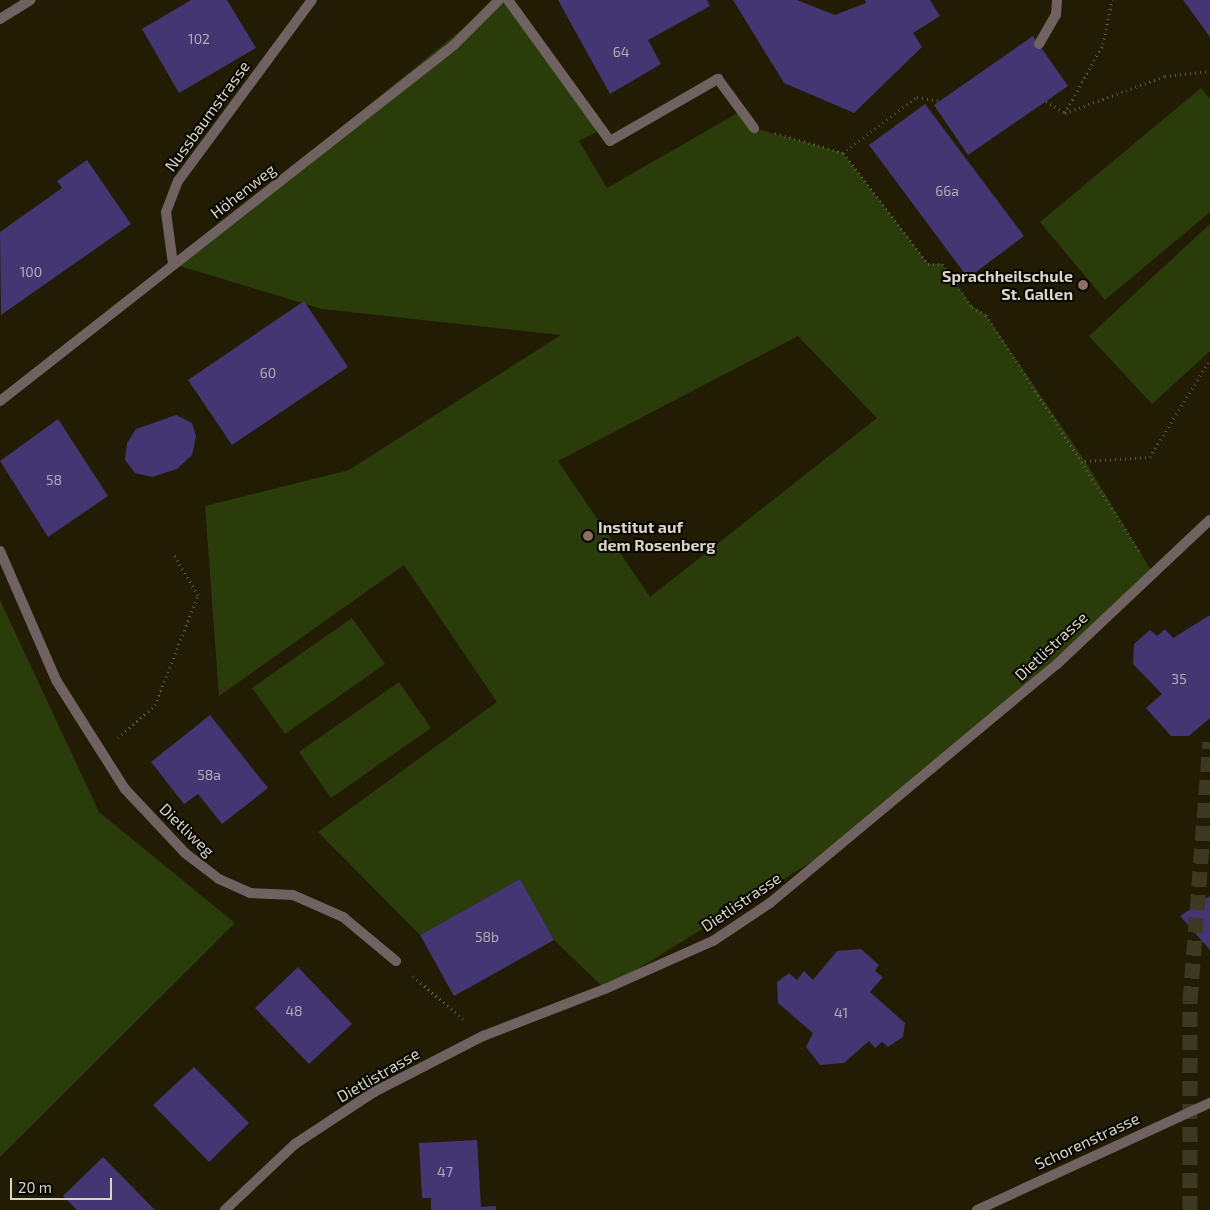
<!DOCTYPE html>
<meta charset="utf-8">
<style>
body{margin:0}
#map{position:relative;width:1210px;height:1210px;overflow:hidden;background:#221c05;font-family:"Exo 2",sans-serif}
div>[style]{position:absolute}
.green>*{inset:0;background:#2b3c0b}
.building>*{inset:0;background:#433672}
.highway-tunnel>*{height:15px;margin-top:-7.5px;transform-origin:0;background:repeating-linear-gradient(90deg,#3d3822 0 15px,transparent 0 23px)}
.path>*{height:3px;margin-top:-1.5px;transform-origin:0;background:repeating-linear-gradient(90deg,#5f5a46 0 1px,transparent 0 5px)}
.lane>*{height:10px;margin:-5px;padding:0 5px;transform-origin:5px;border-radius:5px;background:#6f6261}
.street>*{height:10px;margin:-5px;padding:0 5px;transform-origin:5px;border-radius:5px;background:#6f6261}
.dots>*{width:14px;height:14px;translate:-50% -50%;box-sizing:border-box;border:2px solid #090701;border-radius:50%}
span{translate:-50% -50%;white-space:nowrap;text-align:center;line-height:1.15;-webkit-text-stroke:4px #090701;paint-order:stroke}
.number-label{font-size:14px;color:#b3adb2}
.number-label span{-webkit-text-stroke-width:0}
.street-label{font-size:16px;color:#d8d5c7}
.poi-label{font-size:16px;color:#d8d5c7;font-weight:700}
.right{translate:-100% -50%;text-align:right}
.left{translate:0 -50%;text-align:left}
.scale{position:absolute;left:10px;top:1178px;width:102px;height:22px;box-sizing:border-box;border:2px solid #d8d5c7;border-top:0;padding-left:6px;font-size:15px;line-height:18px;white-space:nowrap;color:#d8d5c7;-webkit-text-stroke:4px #090701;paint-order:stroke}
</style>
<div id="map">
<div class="green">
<i style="clip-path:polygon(evenodd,498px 0,508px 0,602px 129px,579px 141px,607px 188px,741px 111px,754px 128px,843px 153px,928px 264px,942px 264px,972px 306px,986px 315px,1085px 461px,1152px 572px,860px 832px,605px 989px,554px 940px,520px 879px,420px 935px,318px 832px,497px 702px,404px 565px,219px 696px,205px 506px,349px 470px,561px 335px,322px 309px,173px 264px,498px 0,798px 336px,877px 418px,650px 597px,558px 461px,798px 336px)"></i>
<i style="clip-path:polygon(1201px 88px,1210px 99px,1210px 212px,1105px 300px,1040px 222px)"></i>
<i style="clip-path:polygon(1210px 224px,1210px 351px,1152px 404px,1089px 336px)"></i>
<i style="clip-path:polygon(0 600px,99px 812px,235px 923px,0 1157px)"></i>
<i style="clip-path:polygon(352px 618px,385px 664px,285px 734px,252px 688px)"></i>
<i style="clip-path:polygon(399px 682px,431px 728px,331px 798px,299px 752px)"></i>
</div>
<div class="building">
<i style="clip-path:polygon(191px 0,227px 0,256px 48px,179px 93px,142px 29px)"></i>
<i style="clip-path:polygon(558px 0,707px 0,710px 6px,648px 40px,661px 64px,610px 94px)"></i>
<i style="clip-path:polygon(733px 0,797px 0,835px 15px,866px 3px,865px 0,930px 0,940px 16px,913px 33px,922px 47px,854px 113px,784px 83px)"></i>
<i style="clip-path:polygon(1183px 0,1210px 0,1210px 37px)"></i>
<i style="clip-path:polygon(1033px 36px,1068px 86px,968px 155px,934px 105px)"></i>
<i style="clip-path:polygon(925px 104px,1024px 236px,968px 278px,869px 145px)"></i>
<i style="clip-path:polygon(87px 160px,131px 224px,1px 315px,0 232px,62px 188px,57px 181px)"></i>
<i style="clip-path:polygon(304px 301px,348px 367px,232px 445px,188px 380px)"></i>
<i style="clip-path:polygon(176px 415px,192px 423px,196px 436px,192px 455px,177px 469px,152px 477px,135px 473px,125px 460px,127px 443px,136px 429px)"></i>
<i style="clip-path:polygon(58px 419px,108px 496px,48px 537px,0 461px)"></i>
<i style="clip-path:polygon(1210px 615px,1210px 718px,1189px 736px,1171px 736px,1146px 708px,1162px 694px,1133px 664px,1134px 644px,1150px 630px,1157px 636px,1165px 629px,1173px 638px)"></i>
<i style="clip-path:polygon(210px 715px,268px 788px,222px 824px,198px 794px,184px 804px,151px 762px)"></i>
<i style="clip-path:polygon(520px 879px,554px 940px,454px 996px,420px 935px)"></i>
<i style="clip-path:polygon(1210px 896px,1210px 950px,1180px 916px)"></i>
<i style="clip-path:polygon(861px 949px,879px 965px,875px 971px,883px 977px,870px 992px,905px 1023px,903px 1037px,888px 1047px,882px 1042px,875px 1048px,869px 1041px,844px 1063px,820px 1065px,806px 1047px,813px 1033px,778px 1003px,777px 982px,789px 973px,797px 980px,804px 971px,813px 980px,837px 951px)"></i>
<i style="clip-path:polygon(298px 967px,352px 1024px,309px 1064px,255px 1008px)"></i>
<i style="clip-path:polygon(194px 1067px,249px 1123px,209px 1162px,153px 1105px)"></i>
<i style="clip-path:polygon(477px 1140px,481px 1207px,496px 1206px,496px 1210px,431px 1210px,431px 1198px,422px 1198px,419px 1143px)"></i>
<i style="clip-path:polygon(103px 1157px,155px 1210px,77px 1210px,63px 1196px)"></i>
</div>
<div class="highway-tunnel">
<i style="left:1190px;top:1210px;width:209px;rotate:-90deg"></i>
<i style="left:1190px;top:1001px;width:260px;rotate:-85.6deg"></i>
</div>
<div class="path">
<i style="left:1046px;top:101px;width:22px;rotate:32deg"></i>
<i style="left:1065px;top:113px;width:107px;rotate:-20.3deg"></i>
<i style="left:1165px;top:76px;width:45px;rotate:-6.3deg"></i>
<i style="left:1065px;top:113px;width:79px;rotate:-61.2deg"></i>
<i style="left:1103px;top:44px;width:45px;rotate:-78.4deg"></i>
<i style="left:775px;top:133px;width:71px;rotate:16.4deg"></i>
<i style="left:843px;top:153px;width:140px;rotate:52.6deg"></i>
<i style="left:928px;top:264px;width:14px"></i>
<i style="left:942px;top:264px;width:52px;rotate:55.1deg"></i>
<i style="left:972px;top:307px;width:16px;rotate:30deg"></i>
<i style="left:986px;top:315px;width:285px;rotate:57deg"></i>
<i style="left:843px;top:153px;width:93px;rotate:-37.1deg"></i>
<i style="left:917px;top:97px;width:22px;rotate:10deg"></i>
<i style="left:1085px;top:461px;width:65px;rotate:-3.5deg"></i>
<i style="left:1150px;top:457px;width:115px;rotate:-58.5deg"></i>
<i style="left:118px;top:738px;width:50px;rotate:-41.7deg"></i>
<i style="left:155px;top:705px;width:118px;rotate:-68.6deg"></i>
<i style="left:198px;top:595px;width:47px;rotate:-121deg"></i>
<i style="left:413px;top:976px;width:69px;rotate:40.9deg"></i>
</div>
<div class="lane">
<i style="left:508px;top:0;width:174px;rotate:54.1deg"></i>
<i style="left:610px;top:141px;width:125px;rotate:-29.9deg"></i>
<i style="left:718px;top:79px;width:61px;rotate:53.7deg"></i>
<i style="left:1039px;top:44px;width:34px;rotate:-60deg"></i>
<i style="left:1056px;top:15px;width:15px;rotate:-86deg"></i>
</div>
<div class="street">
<i style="left:0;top:19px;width:36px;rotate:-32deg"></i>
<i style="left:173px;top:264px;width:52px;rotate:-97.7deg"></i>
<i style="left:166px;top:212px;width:33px;rotate:-69deg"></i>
<i style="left:178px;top:181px;width:225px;rotate:-53.5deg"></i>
<i style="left:0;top:401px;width:577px;rotate:-38.1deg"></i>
<i style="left:454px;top:45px;width:64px;rotate:-45deg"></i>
<i style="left:0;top:551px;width:141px;rotate:66.5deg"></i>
<i style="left:56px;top:680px;width:129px;rotate:57.7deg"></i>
<i style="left:125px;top:789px;width:88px;rotate:46.8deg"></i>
<i style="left:185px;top:853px;width:43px;rotate:37.4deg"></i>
<i style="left:219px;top:879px;width:34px;rotate:24deg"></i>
<i style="left:250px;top:893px;width:43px;rotate:2.7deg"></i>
<i style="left:293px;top:895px;width:55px;rotate:23.7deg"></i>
<i style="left:343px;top:917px;width:69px;rotate:39.7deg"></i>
<i style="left:225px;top:1210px;width:96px;rotate:-43.3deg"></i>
<i style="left:295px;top:1144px;width:95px;rotate:-33.4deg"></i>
<i style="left:374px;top:1092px;width:123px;rotate:-27.2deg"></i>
<i style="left:483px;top:1036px;width:131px;rotate:-21.1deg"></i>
<i style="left:605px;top:989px;width:118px;rotate:-24deg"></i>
<i style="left:713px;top:941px;width:69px;rotate:-33.7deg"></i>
<i style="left:770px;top:903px;width:373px;rotate:-39.8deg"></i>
<i style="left:1057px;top:664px;width:210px;rotate:-43.3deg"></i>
<i style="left:977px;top:1210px;width:256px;rotate:-24.7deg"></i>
</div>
<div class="dots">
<i style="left:1083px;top:285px;background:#8d6e63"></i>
<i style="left:588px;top:536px;background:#8d6e63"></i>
</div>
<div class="number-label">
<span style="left:199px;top:39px">102</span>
<span style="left:621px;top:52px">64</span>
<span style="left:947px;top:191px">66a</span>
<span style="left:31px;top:272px">100</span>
<span style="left:268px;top:373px">60</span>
<span style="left:54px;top:480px">58</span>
<span style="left:1179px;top:679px">35</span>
<span style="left:209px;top:775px">58a</span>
<span style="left:487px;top:937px">58b</span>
<span style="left:294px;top:1011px">48</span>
<span style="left:841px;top:1013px">41</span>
<span style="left:445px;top:1172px">47</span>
</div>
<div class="street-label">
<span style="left:207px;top:116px;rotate:-54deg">Nussbaumstrasse</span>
<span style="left:243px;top:191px;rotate:-38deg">Höhenweg</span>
<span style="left:1051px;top:646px;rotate:-43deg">Dietlistrasse</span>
<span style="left:187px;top:830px;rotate:44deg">Dietliweg</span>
<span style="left:741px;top:902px;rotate:-34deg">Dietlistrasse</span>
<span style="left:378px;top:1075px;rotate:-30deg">Dietlistrasse</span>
<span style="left:1087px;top:1141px;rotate:-25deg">Schorenstrasse</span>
</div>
<div class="poi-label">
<span class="right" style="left:1073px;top:285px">Sprachheilschule<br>St. Gallen</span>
<span class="left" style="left:598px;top:536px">Institut auf<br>dem Rosenberg</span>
</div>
<div class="scale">20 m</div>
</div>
